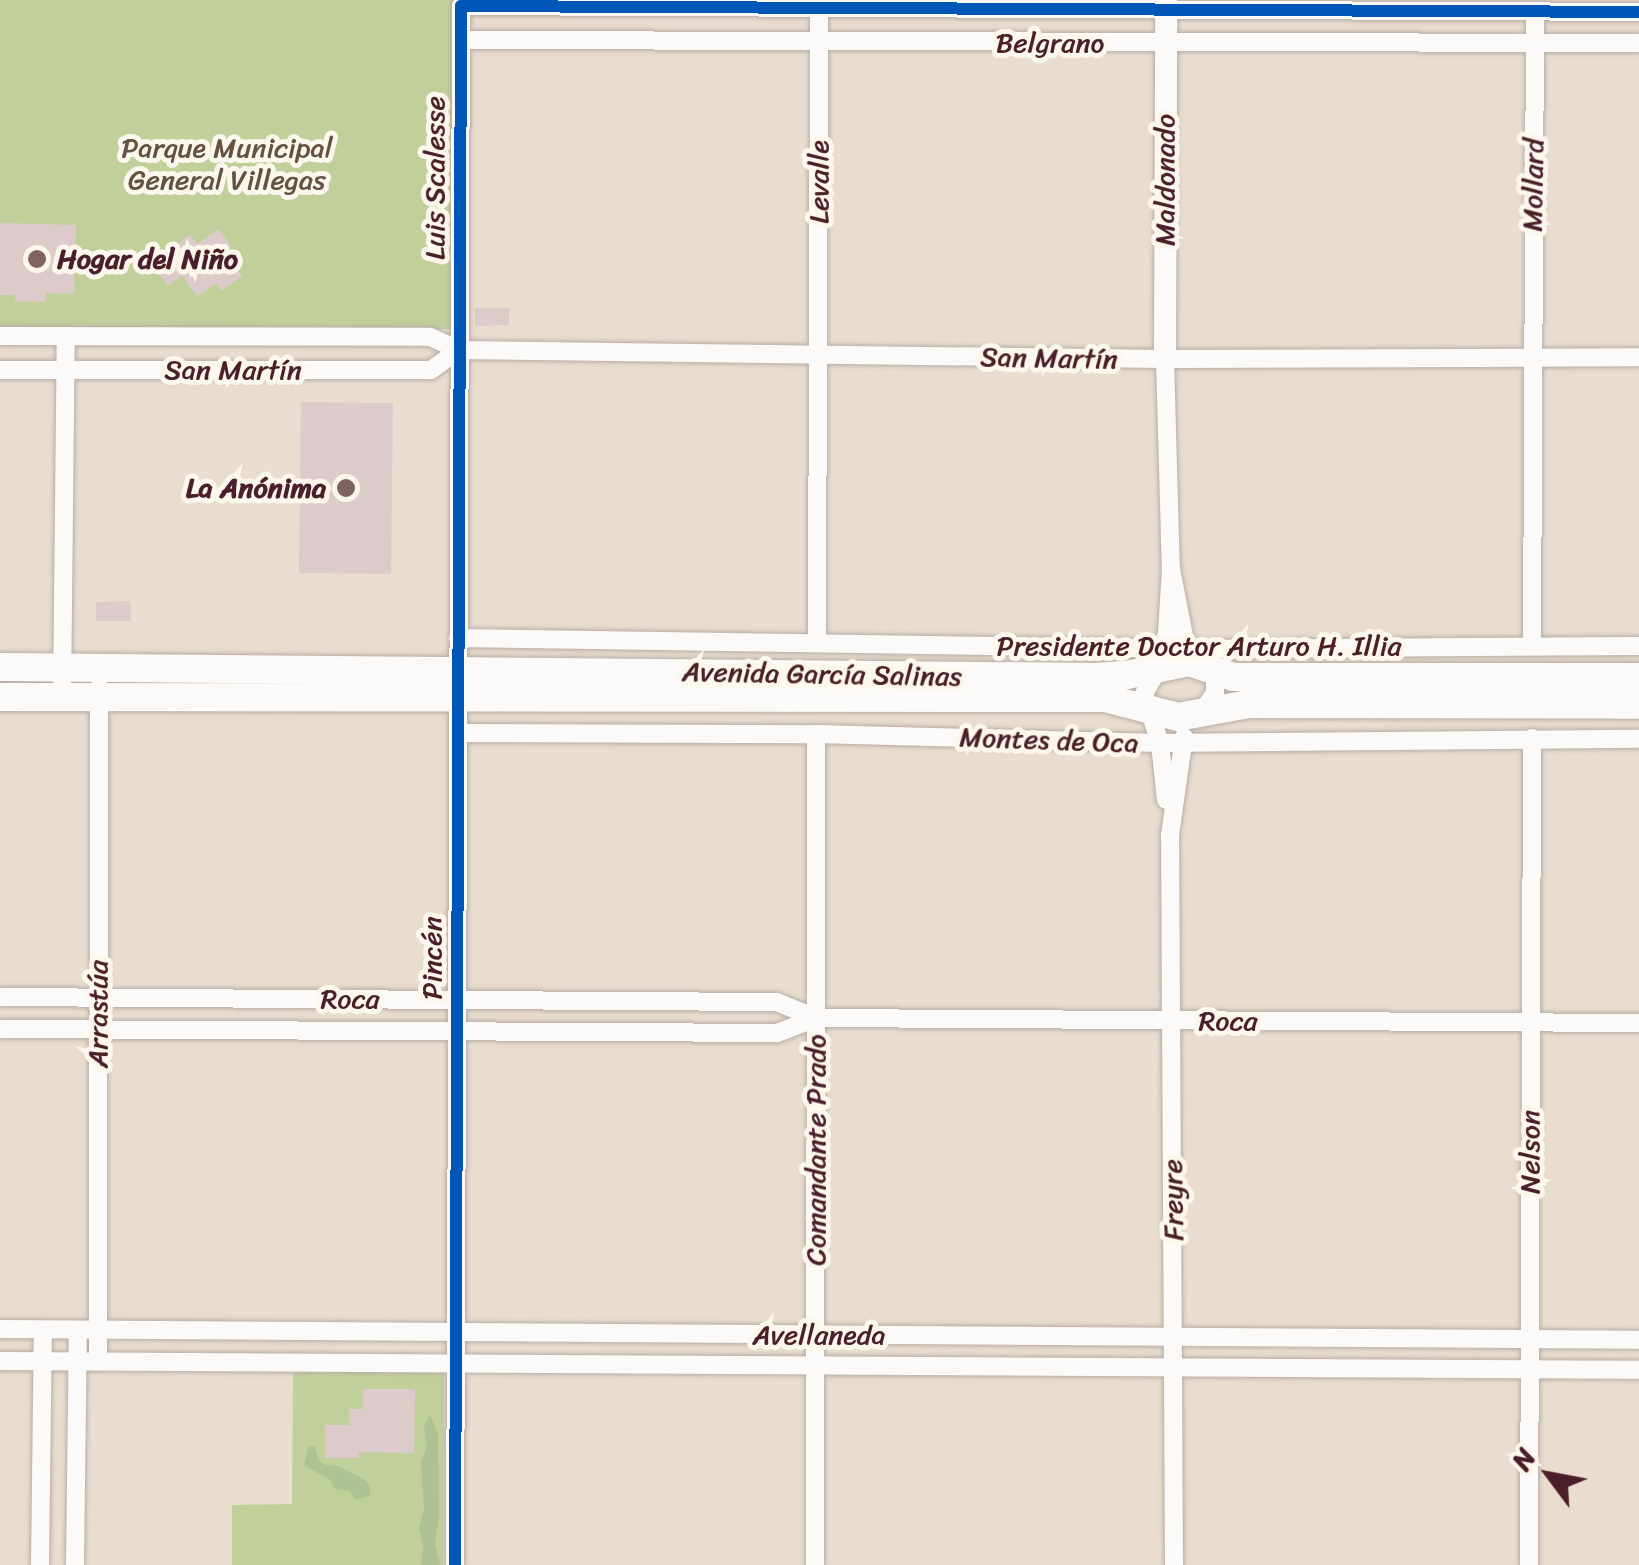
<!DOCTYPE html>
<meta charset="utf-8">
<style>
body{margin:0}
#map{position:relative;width:1639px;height:1565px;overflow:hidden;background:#e8ddce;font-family:Sriracha,sans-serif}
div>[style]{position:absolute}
.green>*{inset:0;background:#c1d09b}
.forest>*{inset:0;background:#afc293}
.building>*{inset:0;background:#dccbca}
.roads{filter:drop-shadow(0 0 2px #b8ada5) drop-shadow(0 0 2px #b8ada5)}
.minor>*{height:18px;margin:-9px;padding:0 9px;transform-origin:9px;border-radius:9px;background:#fcfaf8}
.tertiary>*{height:22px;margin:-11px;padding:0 11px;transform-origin:11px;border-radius:11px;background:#fcfaf8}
.secondary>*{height:28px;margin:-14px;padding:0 14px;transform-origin:14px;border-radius:14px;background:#fcfaf8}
.cycleway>*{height:12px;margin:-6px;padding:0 6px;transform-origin:6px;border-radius:6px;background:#0057b8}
.dots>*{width:28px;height:28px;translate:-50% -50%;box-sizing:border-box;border:5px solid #fbf7ec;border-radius:50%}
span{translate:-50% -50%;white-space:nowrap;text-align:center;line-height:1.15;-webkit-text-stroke:10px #fbf7ec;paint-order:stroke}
.street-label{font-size:28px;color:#4a1f2b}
.park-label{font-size:28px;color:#645140}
.poi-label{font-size:28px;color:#4a1f2b;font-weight:700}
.left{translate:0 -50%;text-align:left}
.right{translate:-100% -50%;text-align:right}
.north{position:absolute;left:1499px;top:1425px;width:100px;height:100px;-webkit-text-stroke:8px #fbf7ec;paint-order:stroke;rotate:302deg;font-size:28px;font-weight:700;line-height:40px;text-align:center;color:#4a1f2b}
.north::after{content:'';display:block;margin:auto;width:35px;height:45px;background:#4a1f2b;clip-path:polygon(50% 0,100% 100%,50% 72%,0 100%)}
</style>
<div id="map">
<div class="green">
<i style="clip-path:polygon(0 0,455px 0,453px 329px,0 330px)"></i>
<i style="clip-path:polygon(293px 1369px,444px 1369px,443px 1565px,232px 1565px,232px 1505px,292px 1504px)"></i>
</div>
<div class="forest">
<i style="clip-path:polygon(430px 1414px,438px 1434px,439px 1518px,435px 1543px,440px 1565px,421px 1565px,423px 1547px,419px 1528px,424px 1509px,421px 1463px,427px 1447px,424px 1425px)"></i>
<i style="clip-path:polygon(308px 1446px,315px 1446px,319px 1461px,326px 1465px,338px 1466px,364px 1479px,370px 1486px,370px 1496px,355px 1500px,350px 1491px,335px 1489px,330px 1480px,304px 1465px)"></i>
</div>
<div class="building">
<i style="clip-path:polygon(0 223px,76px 225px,74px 294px,46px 293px,45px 302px,15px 301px,15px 295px,0 295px)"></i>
<i style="clip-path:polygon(219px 229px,231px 247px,225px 251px,242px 276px,221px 291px,216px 283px,197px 296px,182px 275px,168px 286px,151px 262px,190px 235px,197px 244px)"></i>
<i style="clip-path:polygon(475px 308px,509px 308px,509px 325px,475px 326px)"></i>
<i style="clip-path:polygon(301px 402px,393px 403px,391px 574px,299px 573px)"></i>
<i style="clip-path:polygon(130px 601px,131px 621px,96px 621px,96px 602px)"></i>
<i style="clip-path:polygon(363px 1389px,415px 1389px,414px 1453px,359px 1452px,359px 1458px,325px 1458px,325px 1425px,349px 1425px,349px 1409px,363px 1409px)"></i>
</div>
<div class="roads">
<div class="minor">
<i style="left:461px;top:40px;width:1178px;rotate:0.15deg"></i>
<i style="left:0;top:336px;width:430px;rotate:0.1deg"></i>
<i style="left:430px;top:337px;width:32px;rotate:24deg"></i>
<i style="left:459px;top:350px;width:706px;rotate:0.73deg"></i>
<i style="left:1165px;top:359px;width:474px;rotate:-0.2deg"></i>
<i style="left:1165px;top:359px;width:210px;rotate:88.4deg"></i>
<i style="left:1171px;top:569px;width:63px;rotate:93.6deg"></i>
<i style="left:1167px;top:632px;width:35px;rotate:102deg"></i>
<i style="left:1160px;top:666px;width:32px;rotate:120deg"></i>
<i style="left:1144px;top:694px;width:52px;rotate:71.9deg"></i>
<i style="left:1160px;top:743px;width:57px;rotate:84deg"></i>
<i style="left:0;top:370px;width:431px"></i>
<i style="left:431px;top:370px;width:34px;rotate:-36deg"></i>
<i style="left:1171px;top:569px;width:73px;rotate:79deg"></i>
<i style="left:1185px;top:641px;width:45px;rotate:47.7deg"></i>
<i style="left:1215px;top:674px;width:19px;rotate:90deg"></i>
<i style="left:1215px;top:693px;width:28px;rotate:125deg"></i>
<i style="left:458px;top:638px;width:735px;rotate:0.86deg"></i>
<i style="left:1193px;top:649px;width:446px;rotate:-0.4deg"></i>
<i style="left:817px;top:641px;width:632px;rotate:-89.82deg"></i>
<i style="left:1532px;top:646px;width:634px;rotate:-89.73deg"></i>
<i style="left:62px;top:697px;width:361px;rotate:-89.4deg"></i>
<i style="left:458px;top:733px;width:358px;rotate:0.2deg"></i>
<i style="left:816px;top:734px;width:344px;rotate:1.5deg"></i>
<i style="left:1160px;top:743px;width:479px;rotate:-0.5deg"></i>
<i style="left:0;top:997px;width:777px;rotate:0.37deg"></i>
<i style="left:777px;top:1002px;width:42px;rotate:22.3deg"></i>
<i style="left:0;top:1029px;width:777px;rotate:0.29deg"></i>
<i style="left:777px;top:1033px;width:42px;rotate:-21deg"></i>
<i style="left:816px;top:1018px;width:823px;rotate:0.35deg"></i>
<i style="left:0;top:1329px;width:1639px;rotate:0.38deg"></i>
<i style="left:0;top:1361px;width:1639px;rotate:0.31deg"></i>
<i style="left:98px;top:1361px;width:674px;rotate:-89.91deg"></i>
<i style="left:40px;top:1565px;width:235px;rotate:-89.3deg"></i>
<i style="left:75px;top:1565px;width:235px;rotate:-89.3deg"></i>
<i style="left:455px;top:1565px;width:1559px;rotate:-89.78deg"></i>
<i style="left:461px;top:6px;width:1178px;rotate:0.29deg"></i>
<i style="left:815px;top:1565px;width:831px;rotate:-89.93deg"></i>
<i style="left:1174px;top:1565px;width:730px;rotate:-90.31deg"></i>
<i style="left:1170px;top:835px;width:99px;rotate:-81.9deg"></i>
<i style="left:1529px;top:1565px;width:827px;rotate:-89.79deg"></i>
</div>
<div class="tertiary">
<i style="left:1165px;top:359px;width:359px;rotate:-89.8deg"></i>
</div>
<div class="secondary">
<i style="left:0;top:667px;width:1095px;rotate:0.52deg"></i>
<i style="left:1095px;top:677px;width:32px;rotate:-4deg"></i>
<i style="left:1127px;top:675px;width:63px;rotate:-11.8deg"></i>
<i style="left:1189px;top:662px;width:46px;rotate:18.8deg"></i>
<i style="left:1233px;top:677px;width:406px"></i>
<i style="left:0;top:697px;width:1105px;rotate:0.05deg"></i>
<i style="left:1105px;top:698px;width:75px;rotate:14.6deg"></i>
<i style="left:1178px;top:717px;width:72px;rotate:-10.4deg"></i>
<i style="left:1249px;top:704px;width:390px;rotate:0.1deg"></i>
</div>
</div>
<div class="cycleway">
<i style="left:455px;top:1565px;width:1559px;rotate:-89.78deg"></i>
<i style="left:461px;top:6px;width:1178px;rotate:0.29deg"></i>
</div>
<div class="dots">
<i style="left:37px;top:259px;background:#816264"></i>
<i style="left:346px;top:488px;background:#816264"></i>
</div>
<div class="street-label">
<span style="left:1050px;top:43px">Belgrano</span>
<span style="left:435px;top:178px;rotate:-90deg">Luis Scalesse</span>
<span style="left:1165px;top:180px;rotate:-90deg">Maldonado</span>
<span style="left:819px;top:182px;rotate:-90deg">Levalle</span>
<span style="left:1533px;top:185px;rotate:-89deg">Mollard</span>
<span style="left:1049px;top:358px;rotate:1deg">San Martín</span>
<span style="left:233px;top:370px">San Martín</span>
<span style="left:1199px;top:646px">Presidente Doctor Arturo H. Illia</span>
<span style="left:822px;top:674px;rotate:1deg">Avenida García Salinas</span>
<span style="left:1049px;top:740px;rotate:2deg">Montes de Oca</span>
<span style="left:432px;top:958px;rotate:-90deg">Pincén</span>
<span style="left:350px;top:999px">Roca</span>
<span style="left:98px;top:1014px;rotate:-90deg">Arrastúa</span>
<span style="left:1228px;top:1021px">Roca</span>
<span style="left:816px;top:1150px;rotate:-90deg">Comandante Prado</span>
<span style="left:1530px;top:1152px;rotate:-90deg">Nelson</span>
<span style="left:1173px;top:1200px;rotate:-91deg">Freyre</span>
<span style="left:819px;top:1335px">Avellaneda</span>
</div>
<div class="park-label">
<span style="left:227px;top:164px">Parque Municipal<br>General Villegas</span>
</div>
<div class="poi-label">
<span class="left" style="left:57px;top:259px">Hogar del Niño</span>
<span class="right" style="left:326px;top:488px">La Anónima</span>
</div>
<div class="north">N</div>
</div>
